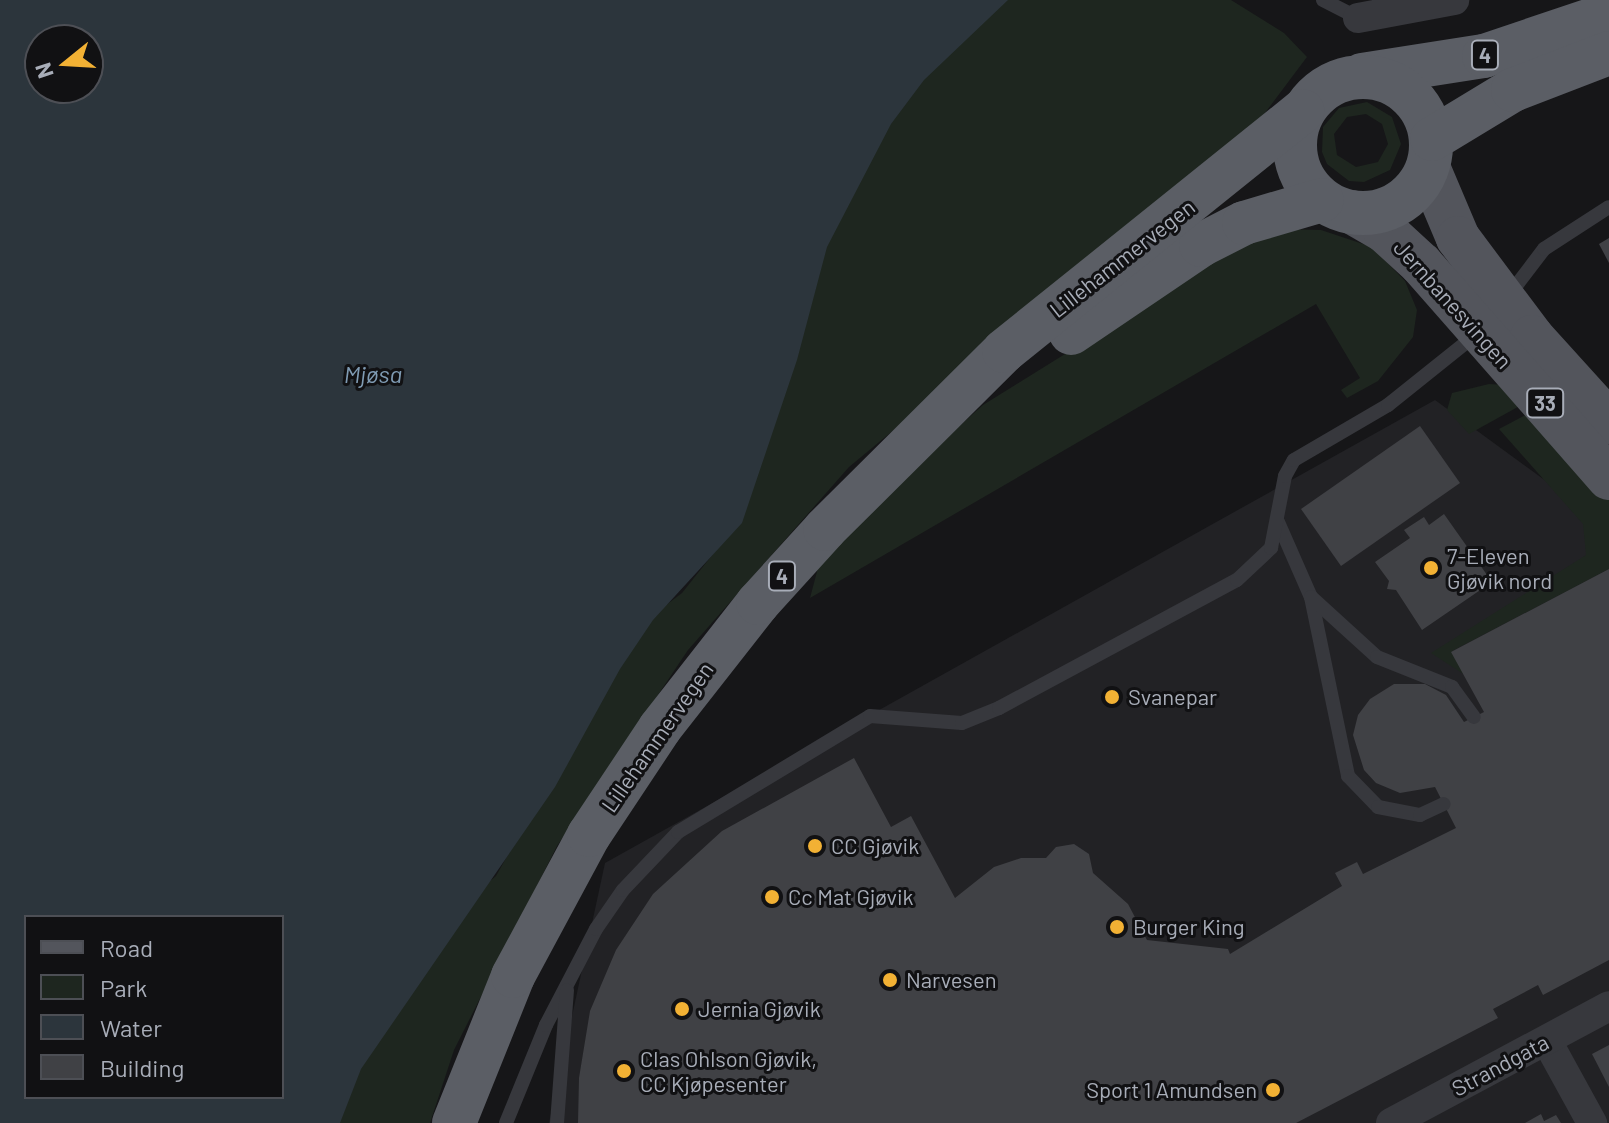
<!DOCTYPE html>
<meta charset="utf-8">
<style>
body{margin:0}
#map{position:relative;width:1609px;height:1123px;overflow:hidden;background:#161618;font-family:Barlow,sans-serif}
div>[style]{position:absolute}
.built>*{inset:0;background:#222225}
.green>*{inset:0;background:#1e261f}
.water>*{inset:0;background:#2c353c}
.building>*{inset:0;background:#404145}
.service>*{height:14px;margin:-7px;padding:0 7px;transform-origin:7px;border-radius:7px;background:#37383d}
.minor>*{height:30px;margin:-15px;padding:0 15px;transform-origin:15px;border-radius:15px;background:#37383d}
.primary>*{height:44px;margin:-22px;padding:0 22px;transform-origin:22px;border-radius:22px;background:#53555c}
.trunk>*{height:44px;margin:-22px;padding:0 22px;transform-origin:22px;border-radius:22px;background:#5b5e65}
.trunk>.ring{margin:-22px;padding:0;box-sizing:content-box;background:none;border:44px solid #5b5e65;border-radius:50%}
.dots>*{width:22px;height:22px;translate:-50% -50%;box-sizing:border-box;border:4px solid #111113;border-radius:50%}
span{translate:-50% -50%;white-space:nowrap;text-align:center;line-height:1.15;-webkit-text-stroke:6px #111113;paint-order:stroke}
.shield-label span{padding:2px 6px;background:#111113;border:2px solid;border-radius:6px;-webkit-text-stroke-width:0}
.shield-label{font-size:20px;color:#a8adb8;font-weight:700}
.street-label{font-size:22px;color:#a8adb8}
.poi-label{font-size:22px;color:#a8adb8}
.left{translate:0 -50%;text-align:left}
.right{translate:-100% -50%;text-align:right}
.water-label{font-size:24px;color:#7f9bb3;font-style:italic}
.legend{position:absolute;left:24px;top:915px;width:260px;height:184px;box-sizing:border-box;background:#111113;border:2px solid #4d4f55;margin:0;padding:10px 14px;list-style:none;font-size:24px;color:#a8adb8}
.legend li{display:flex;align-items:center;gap:16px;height:40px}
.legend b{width:40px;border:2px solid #4d4f55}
.north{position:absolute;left:24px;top:24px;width:80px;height:80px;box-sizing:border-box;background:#111113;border:2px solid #4d4f55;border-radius:50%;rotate:252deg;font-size:22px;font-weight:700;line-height:32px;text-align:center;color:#a8adb8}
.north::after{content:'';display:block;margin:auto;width:28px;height:36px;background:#f2b134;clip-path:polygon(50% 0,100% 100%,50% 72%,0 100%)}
</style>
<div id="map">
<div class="built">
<i style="clip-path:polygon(1435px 400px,1609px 527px,1609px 1123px,549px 1123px,605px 863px)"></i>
</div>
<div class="green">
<i style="clip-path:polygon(986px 0,1231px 0,1284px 33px,1307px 57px,1246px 138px,849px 467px,688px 650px,557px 846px,454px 1050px,430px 1123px,327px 1123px,451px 914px,496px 876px,634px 629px,682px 593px,725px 539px,816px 243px,865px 149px)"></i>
<i style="clip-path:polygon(evenodd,1367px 102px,1392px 117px,1401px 144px,1390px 170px,1364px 182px,1349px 181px,1327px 164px,1322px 152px,1323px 127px,1339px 108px,1367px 102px,1366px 114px,1382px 124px,1388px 144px,1378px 162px,1356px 167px,1337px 155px,1334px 134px,1347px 117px,1366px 114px)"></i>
<i style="clip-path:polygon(1283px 229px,1321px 230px,1372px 247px,1405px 281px,1417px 310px,1413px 337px,1378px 381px,1347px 398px,1341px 390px,1360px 378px,1316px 304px,810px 598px,819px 564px,902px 477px,983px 405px,1229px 252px)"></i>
<i style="clip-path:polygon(1489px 384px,1506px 385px,1525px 403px,1469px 434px,1447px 410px,1452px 393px)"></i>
<i style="clip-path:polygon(1531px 412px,1609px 491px,1609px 569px,1452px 651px,1465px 675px,1431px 653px,1586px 555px,1583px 524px,1499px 429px)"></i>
</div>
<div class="water">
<i style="clip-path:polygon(evenodd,0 0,1008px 0,924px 80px,891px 124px,827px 247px,797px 360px,742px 523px,653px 620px,620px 669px,555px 787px,361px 1069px,340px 1123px,0 1123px,0 0,40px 40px,88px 40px,88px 88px,40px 88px,40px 40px,0 0,26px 917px,282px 917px,282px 1097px,26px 1097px,26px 917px)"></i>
</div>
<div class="building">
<i style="clip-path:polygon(1609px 238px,1609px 263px,1599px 244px)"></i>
<i style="clip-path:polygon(1420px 426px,1460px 483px,1341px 566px,1301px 509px)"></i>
<i style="clip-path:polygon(1444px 514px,1492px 582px,1422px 630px,1396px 590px,1387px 589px,1389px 581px,1375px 562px,1410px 538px,1404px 530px,1424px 517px,1429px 525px)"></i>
<i style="clip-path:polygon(1609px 569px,1609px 960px,1543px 995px,1538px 985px,1493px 1009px,1498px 1018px,1296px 1123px,578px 1123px,579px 1078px,590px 1011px,616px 950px,653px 894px,722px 831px,854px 758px,891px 827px,911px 816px,955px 898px,994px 867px,1021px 858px,1046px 858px,1056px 847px,1074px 844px,1089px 854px,1093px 873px,1128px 904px,1147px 940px,1228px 949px,1230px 954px,1342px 886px,1335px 873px,1357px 862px,1363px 874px,1456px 828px,1435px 787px,1400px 793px,1376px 783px,1364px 770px,1353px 735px,1358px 715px,1370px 699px,1394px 684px,1425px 684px,1446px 695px,1464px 722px,1484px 712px,1451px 652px)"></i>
<i style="clip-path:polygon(1609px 1045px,1609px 1087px,1592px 1054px)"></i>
<i style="clip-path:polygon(1541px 1114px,1544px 1121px,1556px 1115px,1561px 1123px,1525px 1123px)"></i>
</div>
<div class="service">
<i style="left:1323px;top:0;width:39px;rotate:27deg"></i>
<i style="left:1509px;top:295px;width:58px;rotate:-52.7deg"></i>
<i style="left:1544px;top:249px;width:77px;rotate:-32.9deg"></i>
<i style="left:1278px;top:522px;width:82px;rotate:66.3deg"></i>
<i style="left:1311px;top:597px;width:183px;rotate:78.3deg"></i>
<i style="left:1348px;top:776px;width:43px;rotate:45.9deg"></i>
<i style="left:1378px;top:807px;width:43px;rotate:10.8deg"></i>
<i style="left:1420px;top:815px;width:26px;rotate:-25deg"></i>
<i style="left:1311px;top:597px;width:89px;rotate:42.3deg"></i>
<i style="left:1377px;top:657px;width:81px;rotate:21.8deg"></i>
<i style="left:1452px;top:687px;width:37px;rotate:54deg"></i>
<i style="left:506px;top:1123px;width:106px;rotate:-67.8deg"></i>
<i style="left:546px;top:1025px;width:108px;rotate:-62.5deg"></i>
<i style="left:596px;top:929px;width:47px;rotate:-55.3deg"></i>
<i style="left:623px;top:890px;width:80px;rotate:-46.5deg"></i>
<i style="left:678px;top:832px;width:224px;rotate:-31.1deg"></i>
<i style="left:870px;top:716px;width:92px;rotate:4.4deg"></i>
<i style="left:962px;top:723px;width:40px;rotate:-22deg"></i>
<i style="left:999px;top:708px;width:270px;rotate:-28.3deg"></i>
<i style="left:1237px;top:580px;width:47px;rotate:-43.3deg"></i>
<i style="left:1271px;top:548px;width:73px;rotate:-79deg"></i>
<i style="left:1285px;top:476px;width:18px;rotate:-61deg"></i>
<i style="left:1294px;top:460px;width:109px;rotate:-30.3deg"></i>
<i style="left:1388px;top:405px;width:115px;rotate:-38.7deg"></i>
<i style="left:557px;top:1123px;width:133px;rotate:-85.7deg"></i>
</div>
<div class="minor">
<i style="left:1358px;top:18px;width:98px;rotate:-10.6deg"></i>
<i style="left:1547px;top:1041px;width:94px;rotate:61.2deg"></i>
<i style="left:1391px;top:1123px;width:247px;rotate:-28.2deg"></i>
</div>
<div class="primary">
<i style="left:1428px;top:167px;width:77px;rotate:67.1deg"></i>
<i style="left:1458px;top:238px;width:124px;rotate:53.2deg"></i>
<i style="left:1532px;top:337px;width:115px;rotate:47.8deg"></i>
<i style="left:1352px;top:212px;width:38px;rotate:30deg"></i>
<i style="left:1385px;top:231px;width:49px;rotate:42.5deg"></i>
<i style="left:1421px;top:264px;width:285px;rotate:48.7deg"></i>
</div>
<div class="trunk">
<i style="left:1362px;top:75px;width:123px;rotate:-8.9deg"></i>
<i style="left:1484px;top:56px;width:132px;rotate:-18.6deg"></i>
<i class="ring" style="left:1295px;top:77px;width:92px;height:92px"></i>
<i style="left:1432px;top:139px;width:95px;rotate:-31.2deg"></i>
<i style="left:1513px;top:90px;width:103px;rotate:-21.1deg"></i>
<i style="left:1071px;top:333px;width:157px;rotate:-34.1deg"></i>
<i style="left:1201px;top:245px;width:48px;rotate:-27.1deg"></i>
<i style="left:1244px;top:223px;width:81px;rotate:-16.4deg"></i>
<i style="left:454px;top:1123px;width:158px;rotate:-68.1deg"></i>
<i style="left:513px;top:976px;width:160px;rotate:-61.7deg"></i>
<i style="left:589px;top:835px;width:128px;rotate:-56.4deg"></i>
<i style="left:660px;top:728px;width:159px;rotate:-51.9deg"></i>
<i style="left:758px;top:603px;width:100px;rotate:-47.8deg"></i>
<i style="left:825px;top:529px;width:252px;rotate:-44.8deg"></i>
<i style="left:1004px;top:351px;width:383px;rotate:-38.8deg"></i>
</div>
<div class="dots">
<i style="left:1431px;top:568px;background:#f2b134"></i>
<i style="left:1112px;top:697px;background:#f2b134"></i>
<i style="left:815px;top:846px;background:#f2b134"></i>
<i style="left:772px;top:897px;background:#f2b134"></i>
<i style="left:1117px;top:927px;background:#f2b134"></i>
<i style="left:890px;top:980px;background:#f2b134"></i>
<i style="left:682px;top:1009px;background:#f2b134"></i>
<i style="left:624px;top:1071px;background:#f2b134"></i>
<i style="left:1273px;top:1090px;background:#f2b134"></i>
</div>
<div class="shield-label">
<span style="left:1485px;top:55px">4</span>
<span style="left:1545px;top:403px">33</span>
<span style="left:782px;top:576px">4</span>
</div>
<div class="street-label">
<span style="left:1122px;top:258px;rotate:-38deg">Lillehammervegen</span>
<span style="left:1453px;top:304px;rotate:48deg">Jernbanesvingen</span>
<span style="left:657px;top:737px;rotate:-55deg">Lillehammervegen</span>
<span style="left:1500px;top:1065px;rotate:-28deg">Strandgata</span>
</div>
<div class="poi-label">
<span class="left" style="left:1447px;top:568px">7-Eleven<br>Gjøvik nord</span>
<span class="left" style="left:1128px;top:697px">Svanepar</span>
<span class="left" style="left:831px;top:846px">CC Gjøvik</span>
<span class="left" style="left:788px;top:897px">Cc Mat Gjøvik</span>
<span class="left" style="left:1133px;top:927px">Burger King</span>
<span class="left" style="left:906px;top:980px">Narvesen</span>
<span class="left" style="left:698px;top:1009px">Jernia Gjøvik</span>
<span class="left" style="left:640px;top:1071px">Clas Ohlson Gjøvik,<br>CC Kjøpesenter</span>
<span class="right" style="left:1257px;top:1090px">Sport 1 Amundsen</span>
</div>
<div class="water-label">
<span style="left:373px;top:374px">Mjøsa</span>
</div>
<ul class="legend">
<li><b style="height:10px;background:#53555c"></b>Road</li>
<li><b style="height:22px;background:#1e261f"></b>Park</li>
<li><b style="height:22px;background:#2c353c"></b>Water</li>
<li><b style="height:22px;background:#404145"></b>Building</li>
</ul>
<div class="north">N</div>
</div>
